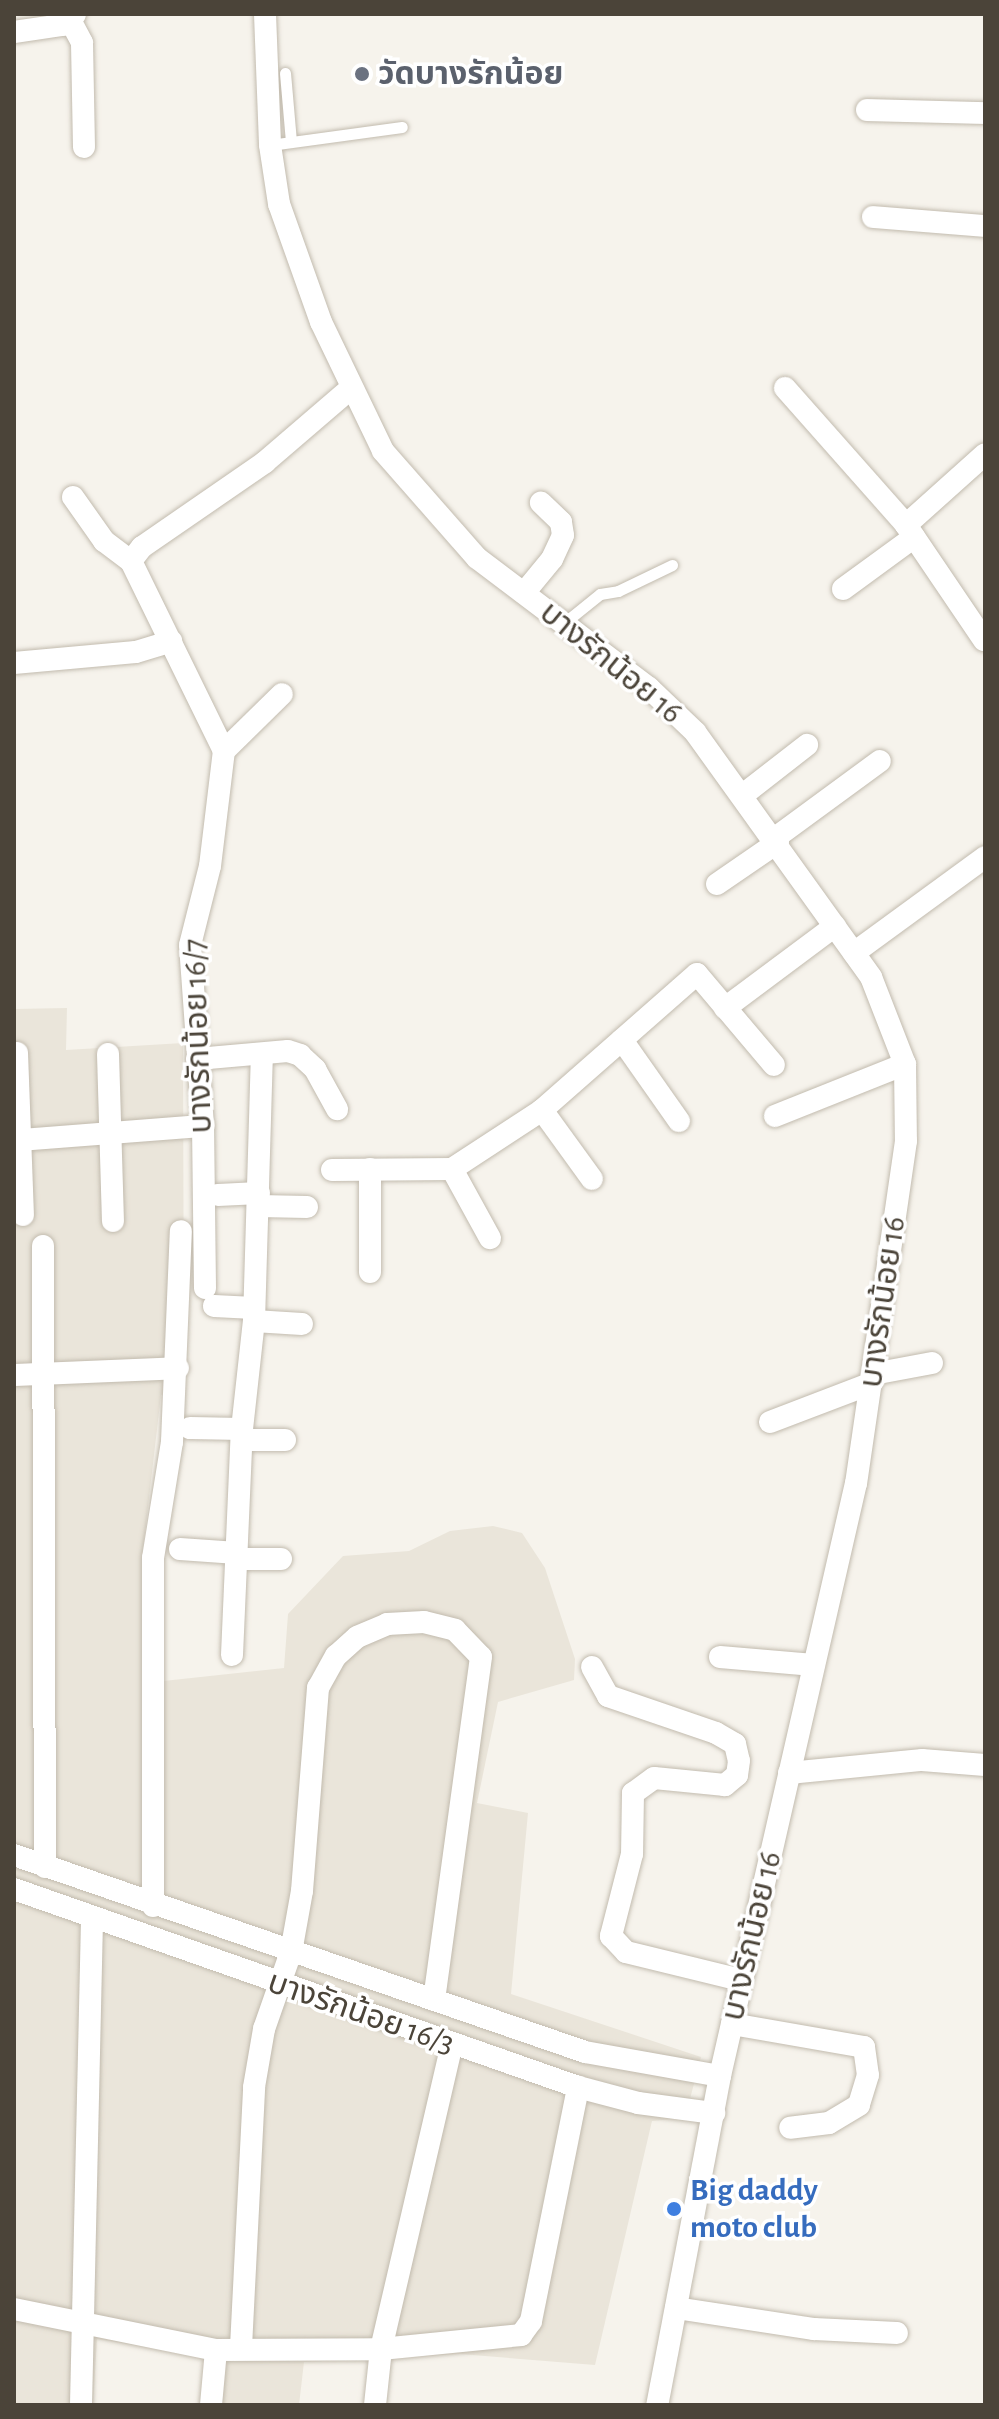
<!DOCTYPE html>
<meta charset="utf-8">
<style>
body{margin:0}
#map{position:relative;width:999px;height:2419px;overflow:hidden;background:#f6f3ec;font-family:"Alegreya Sans","Noto Sans Thai",sans-serif}
div>[style]{position:absolute}
.residential>*{inset:0;background:#eae5da}
.roads{filter:drop-shadow(0 0 2px #c2bbae) drop-shadow(0 0 2px #c2bbae)}
.lane>*{height:11px;margin:-5.5px;padding:0 5.5px;transform-origin:5.5px;border-radius:5.5px;background:#fff}
.street>*{height:22px;margin:-11px;padding:0 11px;transform-origin:11px;border-radius:11px;background:#fff}
.dots>*{width:22px;height:22px;translate:-50% -50%;box-sizing:border-box;border:4px solid #fff;border-radius:50%}
span{translate:-50% -50%;white-space:nowrap;text-align:center;line-height:1.15;-webkit-text-stroke:7px #fff;paint-order:stroke}
.worship-label{font-size:32px;color:#5b616d;font-weight:700}
.left{translate:0 -50%;text-align:left}
.street-label{font-size:32px;color:#4b4439}
.shop-label{font-size:32px;color:#366cbe;font-weight:700}
.frame{position:absolute;inset:0;border:16px solid #4b4439;pointer-events:none}
</style>
<div id="map">
<div class="residential">
<i style="clip-path:polygon(67px 1008px,66px 1050px,183px 1043px,184px 1388px,161px 1395px,142px 1558px,145px 1683px,284px 1668px,288px 1614px,343px 1556px,409px 1551px,450px 1531px,493px 1526px,522px 1533px,545px 1568px,575px 1659px,574px 1680px,498px 1702px,477px 1803px,528px 1813px,511px 1994px,701px 2057px,685px 2118px,652px 2121px,595px 2365px,460px 2354px,304px 2362px,299px 2405px,203px 2405px,207px 2357px,97px 2339px,93px 2405px,14px 2405px,14px 1009px)"></i>
</div>
<div class="roads">
<div class="lane">
<i style="left:285px;top:73px;width:69px;rotate:85deg"></i>
<i style="left:270px;top:145px;width:133px;rotate:-7.8deg"></i>
<i style="left:564px;top:623px;width:46px;rotate:-38.9deg"></i>
<i style="left:600px;top:594px;width:18px;rotate:-9deg"></i>
<i style="left:618px;top:591px;width:60px;rotate:-25.7deg"></i>
</div>
<div class="street">
<i style="left:265px;top:14px;width:131px;rotate:87.8deg"></i>
<i style="left:270px;top:145px;width:60px;rotate:81.3deg"></i>
<i style="left:279px;top:204px;width:125px;rotate:70.4deg"></i>
<i style="left:321px;top:322px;width:143px;rotate:64.3deg"></i>
<i style="left:383px;top:451px;width:142px;rotate:48.7deg"></i>
<i style="left:477px;top:558px;width:216px;rotate:37.1deg"></i>
<i style="left:649px;top:688px;width:64px;rotate:43.7deg"></i>
<i style="left:695px;top:732px;width:302px;rotate:54.3deg"></i>
<i style="left:871px;top:977px;width:93px;rotate:68.7deg"></i>
<i style="left:905px;top:1064px;width:77px;rotate:89.3deg"></i>
<i style="left:906px;top:1141px;width:346px;rotate:98.3deg"></i>
<i style="left:856px;top:1483px;width:608px;rotate:102.92deg"></i>
<i style="left:720px;top:2076px;width:335px;rotate:100.8deg"></i>
<i style="left:70px;top:20px;width:26px;rotate:62deg"></i>
<i style="left:82px;top:43px;width:104px;rotate:88.9deg"></i>
<i style="left:14px;top:32px;width:49px;rotate:-8.3deg"></i>
<i style="left:62px;top:25px;width:17px;rotate:-40deg"></i>
<i style="left:867px;top:110px;width:118px;rotate:1.5deg"></i>
<i style="left:873px;top:217px;width:112px;rotate:4.6deg"></i>
<i style="left:785px;top:388px;width:183px;rotate:48.5deg"></i>
<i style="left:906px;top:525px;width:139px;rotate:55.9deg"></i>
<i style="left:73px;top:497px;width:54px;rotate:54.8deg"></i>
<i style="left:104px;top:541px;width:34px;rotate:37deg"></i>
<i style="left:906px;top:525px;width:106px;rotate:-41.9deg"></i>
<i style="left:843px;top:589px;width:88px;rotate:-36.2deg"></i>
<i style="left:524px;top:593px;width:44px;rotate:-50.5deg"></i>
<i style="left:552px;top:559px;width:26px;rotate:-65deg"></i>
<i style="left:563px;top:535px;width:13px;rotate:-99deg"></i>
<i style="left:561px;top:522px;width:28px;rotate:-136deg"></i>
<i style="left:14px;top:663px;width:122px;rotate:-5.2deg"></i>
<i style="left:136px;top:652px;width:37px;rotate:-17deg"></i>
<i style="left:224px;top:751px;width:81px;rotate:-44.5deg"></i>
<i style="left:744px;top:794px;width:80px;rotate:-37.9deg"></i>
<i style="left:775px;top:838px;width:130px;rotate:-36.3deg"></i>
<i style="left:717px;top:884px;width:74px;rotate:-34.5deg"></i>
<i style="left:854px;top:953px;width:162px;rotate:-36.2deg"></i>
<i style="left:725px;top:1008px;width:137px;rotate:-36.7deg"></i>
<i style="left:622px;top:1040px;width:99px;rotate:54.9deg"></i>
<i style="left:17px;top:1053px;width:162px;rotate:87.9deg"></i>
<i style="left:108px;top:1054px;width:167px;rotate:88.3deg"></i>
<i style="left:197px;top:1059px;width:91px;rotate:-5deg"></i>
<i style="left:288px;top:1051px;width:13px;rotate:18deg"></i>
<i style="left:300px;top:1055px;width:21px;rotate:43deg"></i>
<i style="left:315px;top:1069px;width:46px;rotate:61.2deg"></i>
<i style="left:542px;top:1110px;width:85px;rotate:54.1deg"></i>
<i style="left:775px;top:1116px;width:140px;rotate:-21.8deg"></i>
<i style="left:20px;top:1140px;width:184px;rotate:-4.4deg"></i>
<i style="left:452px;top:1169px;width:79px;rotate:61.2deg"></i>
<i style="left:332px;top:1170px;width:120px;rotate:-0.5deg"></i>
<i style="left:452px;top:1169px;width:108px;rotate:-33.2deg"></i>
<i style="left:542px;top:1110px;width:206px;rotate:-41.3deg"></i>
<i style="left:697px;top:974px;width:119px;rotate:49.8deg"></i>
<i style="left:218px;top:1195px;width:41px;rotate:-2.8deg"></i>
<i style="left:259px;top:1206px;width:48px;rotate:1.2deg"></i>
<i style="left:43px;top:1246px;width:621px;rotate:89.82deg"></i>
<i style="left:370px;top:1272px;width:103px;rotate:-90deg"></i>
<i style="left:205px;top:1288px;width:162px;rotate:-90.7deg"></i>
<i style="left:203px;top:1126px;width:181px;rotate:-94.1deg"></i>
<i style="left:190px;top:945px;width:81px;rotate:-75.8deg"></i>
<i style="left:210px;top:866px;width:116px;rotate:-83.1deg"></i>
<i style="left:224px;top:751px;width:212px;rotate:-116.1deg"></i>
<i style="left:131px;top:561px;width:18px;rotate:-52deg"></i>
<i style="left:142px;top:547px;width:150px;rotate:-34.6deg"></i>
<i style="left:265px;top:462px;width:112px;rotate:-40.7deg"></i>
<i style="left:214px;top:1306px;width:40px;rotate:2.9deg"></i>
<i style="left:254px;top:1321px;width:48px;rotate:3.6deg"></i>
<i style="left:873px;top:1374px;width:60px;rotate:-10.6deg"></i>
<i style="left:14px;top:1375px;width:164px;rotate:-2.4deg"></i>
<i style="left:770px;top:1422px;width:109px;rotate:-20.9deg"></i>
<i style="left:190px;top:1428px;width:52px;rotate:1.1deg"></i>
<i style="left:242px;top:1440px;width:43px"></i>
<i style="left:180px;top:1549px;width:57px;rotate:4deg"></i>
<i style="left:237px;top:1559px;width:44px"></i>
<i style="left:232px;top:1655px;width:226px;rotate:-87.5deg"></i>
<i style="left:242px;top:1429px;width:109px;rotate:-83.7deg"></i>
<i style="left:254px;top:1321px;width:266px;rotate:-88.3deg"></i>
<i style="left:720px;top:1657px;width:94px;rotate:4.9deg"></i>
<i style="left:592px;top:1667px;width:33px;rotate:61deg"></i>
<i style="left:608px;top:1696px;width:114px;rotate:18.9deg"></i>
<i style="left:716px;top:1733px;width:22px;rotate:30deg"></i>
<i style="left:735px;top:1744px;width:17px;rotate:77deg"></i>
<i style="left:739px;top:1761px;width:14px;rotate:98deg"></i>
<i style="left:737px;top:1775px;width:16px;rotate:140deg"></i>
<i style="left:725px;top:1785px;width:71px;rotate:-174.4deg"></i>
<i style="left:654px;top:1778px;width:26px;rotate:144deg"></i>
<i style="left:633px;top:1793px;width:61px;rotate:90.9deg"></i>
<i style="left:632px;top:1854px;width:85px;rotate:104.4deg"></i>
<i style="left:611px;top:1936px;width:22px;rotate:47deg"></i>
<i style="left:626px;top:1952px;width:118px;rotate:13.7deg"></i>
<i style="left:789px;top:1773px;width:134px;rotate:-5.6deg"></i>
<i style="left:922px;top:1760px;width:63px;rotate:4.5deg"></i>
<i style="left:14px;top:1855px;width:604px;rotate:19.03deg"></i>
<i style="left:585px;top:2052px;width:137px;rotate:10.1deg"></i>
<i style="left:14px;top:1889px;width:598px;rotate:19.34deg"></i>
<i style="left:578px;top:2087px;width:62px;rotate:14.9deg"></i>
<i style="left:638px;top:2103px;width:77px;rotate:7.5deg"></i>
<i style="left:153px;top:1906px;width:348px;rotate:-90deg"></i>
<i style="left:153px;top:1558px;width:118px;rotate:-80.7deg"></i>
<i style="left:172px;top:1442px;width:211px;rotate:-87.6deg"></i>
<i style="left:732px;top:2024px;width:134px;rotate:9.9deg"></i>
<i style="left:864px;top:2047px;width:28px;rotate:82deg"></i>
<i style="left:868px;top:2075px;width:31px;rotate:107deg"></i>
<i style="left:859px;top:2105px;width:35px;rotate:149deg"></i>
<i style="left:829px;top:2123px;width:39px;rotate:173deg"></i>
<i style="left:676px;top:2308px;width:140px;rotate:8.7deg"></i>
<i style="left:814px;top:2329px;width:83px;rotate:2.8deg"></i>
<i style="left:14px;top:2309px;width:206px;rotate:11.5deg"></i>
<i style="left:216px;top:2350px;width:165px;rotate:-0.3deg"></i>
<i style="left:381px;top:2349px;width:141px;rotate:-5.7deg"></i>
<i style="left:521px;top:2335px;width:17px;rotate:-54deg"></i>
<i style="left:531px;top:2321px;width:239px;rotate:-78.6deg"></i>
<i style="left:241px;top:2347px;width:260px;rotate:-87.1deg"></i>
<i style="left:254px;top:2087px;width:59px;rotate:-80.2deg"></i>
<i style="left:264px;top:2029px;width:82px;rotate:-70.7deg"></i>
<i style="left:291px;top:1952px;width:62px;rotate:-79.8deg"></i>
<i style="left:302px;top:1891px;width:204px;rotate:-85.5deg"></i>
<i style="left:318px;top:1688px;width:37px;rotate:-61deg"></i>
<i style="left:336px;top:1656px;width:28px;rotate:-42deg"></i>
<i style="left:357px;top:1637px;width:33px;rotate:-23deg"></i>
<i style="left:387px;top:1624px;width:37px;rotate:-3deg"></i>
<i style="left:424px;top:1622px;width:32px;rotate:14deg"></i>
<i style="left:455px;top:1630px;width:37px;rotate:46deg"></i>
<i style="left:481px;top:1657px;width:346px;rotate:97.8deg"></i>
<i style="left:81px;top:2405px;width:487px;rotate:-88.7deg"></i>
<i style="left:211px;top:2405px;width:55px;rotate:-84.8deg"></i>
<i style="left:375px;top:2405px;width:56px;rotate:-83.9deg"></i>
<i style="left:381px;top:2349px;width:312px;rotate:-76.9deg"></i>
</div>
</div>
<div class="dots">
<i style="left:362px;top:74px;background:#6b7280"></i>
<i style="left:674px;top:2209px;background:#3f7fe0"></i>
</div>
<div class="worship-label">
<span class="left" style="left:378px;top:74px">วัดบางรักน้อย</span>
</div>
<div class="street-label">
<span style="left:611px;top:663px;rotate:39deg">บางรักน้อย 16</span>
<span style="left:198px;top:1036px;rotate:-92deg">บางรักน้อย 16/7</span>
<span style="left:883px;top:1302px;rotate:-82deg">บางรักน้อย 16</span>
<span style="left:752px;top:1936px;rotate:-77deg">บางรักน้อย 16</span>
<span style="left:361px;top:2013px;rotate:19deg">บางรักน้อย 16/3</span>
</div>
<div class="shop-label">
<span class="left" style="left:690px;top:2209px">Big daddy<br>moto club</span>
</div>
<div class="frame"></div>
</div>
